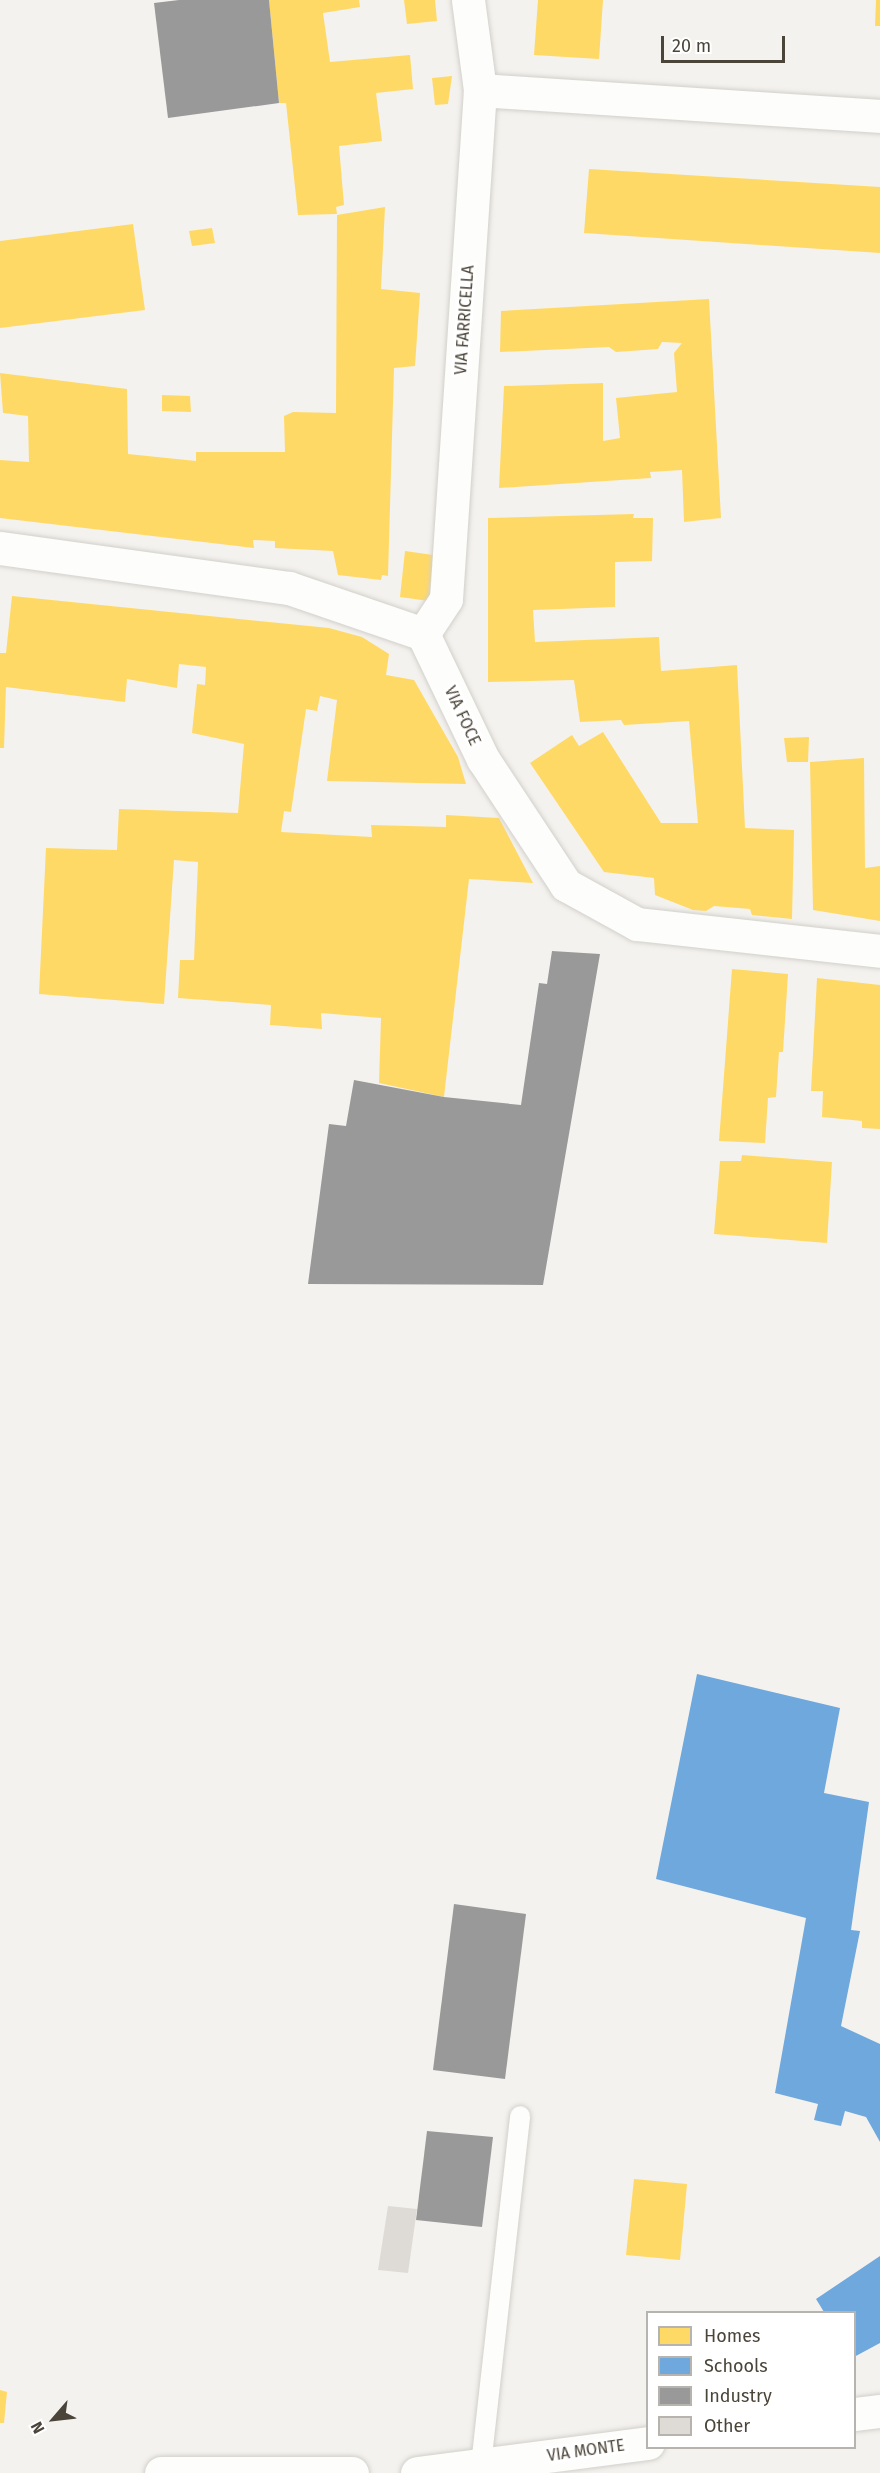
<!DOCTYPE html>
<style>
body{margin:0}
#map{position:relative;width:880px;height:2473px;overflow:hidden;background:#f4f2ee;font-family:"Fira Sans",sans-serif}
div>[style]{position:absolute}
.homes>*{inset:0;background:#ffd966}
.schools>*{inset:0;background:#6fa8dc}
.industry>*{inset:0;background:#999}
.building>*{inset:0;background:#dedbd6}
.roads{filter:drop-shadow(0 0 2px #d2d0cb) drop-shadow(0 0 2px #d2d0cb)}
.service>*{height:20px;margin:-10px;padding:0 10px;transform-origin:10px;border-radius:10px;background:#fdfdfc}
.minor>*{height:33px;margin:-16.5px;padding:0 16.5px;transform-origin:16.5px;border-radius:16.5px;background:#fdfdfc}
span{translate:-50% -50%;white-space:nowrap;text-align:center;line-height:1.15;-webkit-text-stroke:6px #fff;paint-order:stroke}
.street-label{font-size:16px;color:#4b4439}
.legend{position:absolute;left:646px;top:2311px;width:210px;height:138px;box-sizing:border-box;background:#fff;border:2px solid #b7b4b0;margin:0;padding:8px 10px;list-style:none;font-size:18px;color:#4b4439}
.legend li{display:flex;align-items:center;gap:12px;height:30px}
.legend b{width:30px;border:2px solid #b7b4b0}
.north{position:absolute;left:24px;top:2389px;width:60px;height:60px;-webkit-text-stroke:4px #fff;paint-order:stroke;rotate:242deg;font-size:16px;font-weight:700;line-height:24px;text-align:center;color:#4b4439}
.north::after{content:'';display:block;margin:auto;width:21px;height:27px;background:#4b4439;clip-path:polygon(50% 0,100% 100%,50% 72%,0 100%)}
.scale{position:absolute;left:661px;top:36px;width:124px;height:27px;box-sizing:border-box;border:3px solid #4b4439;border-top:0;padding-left:8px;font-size:18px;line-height:21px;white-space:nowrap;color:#4b4439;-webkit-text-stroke:4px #fff;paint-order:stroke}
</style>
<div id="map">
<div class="homes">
<i style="clip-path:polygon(269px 0,359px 0,360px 7px,323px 13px,330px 62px,410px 55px,413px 89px,376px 93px,382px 141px,339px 146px,344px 205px,336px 207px,337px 214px,298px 215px,286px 103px,279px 103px)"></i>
<i style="clip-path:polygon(404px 0,435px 0,437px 21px,407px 24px)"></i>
<i style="clip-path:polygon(538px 0,603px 0,599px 59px,534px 55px)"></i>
<i style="clip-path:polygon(876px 0,880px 0,880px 26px,875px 26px)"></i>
<i style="clip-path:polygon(452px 76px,448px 104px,435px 105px,432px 78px)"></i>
<i style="clip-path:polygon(589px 169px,880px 187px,880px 253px,584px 233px)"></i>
<i style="clip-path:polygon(385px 207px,381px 289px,420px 293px,415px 366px,394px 368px,388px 576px,382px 575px,381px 580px,338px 575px,333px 551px,275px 548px,275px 541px,253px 540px,254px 548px,0 518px,0 460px,29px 462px,28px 416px,3px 413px,0 373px,127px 389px,128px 454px,196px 461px,196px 452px,285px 452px,284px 416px,293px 412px,336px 413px,337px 215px)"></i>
<i style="clip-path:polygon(133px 224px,145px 310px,0 328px,0 241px)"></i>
<i style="clip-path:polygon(212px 228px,215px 243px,192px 246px,189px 231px)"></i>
<i style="clip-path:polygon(709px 299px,721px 518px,684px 522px,682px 470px,650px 472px,651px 478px,499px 488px,504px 386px,603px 383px,603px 441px,620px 438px,616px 398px,677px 392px,674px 353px,682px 343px,662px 342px,658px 349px,616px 352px,609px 347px,500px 352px,501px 311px)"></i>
<i style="clip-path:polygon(162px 395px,190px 396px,191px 412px,162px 411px)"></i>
<i style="clip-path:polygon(634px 514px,633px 518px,653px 518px,652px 561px,615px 562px,615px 607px,533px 610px,535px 642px,659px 637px,661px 671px,737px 665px,745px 828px,794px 830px,792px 919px,752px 915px,750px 909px,714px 906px,706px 911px,693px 910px,655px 895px,654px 878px,604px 872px,530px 763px,572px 735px,579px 746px,603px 732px,661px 823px,698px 823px,689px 721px,624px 725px,621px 720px,580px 722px,574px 680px,488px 682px,488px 518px)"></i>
<i style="clip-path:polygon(405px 551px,433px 555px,429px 601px,400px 597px)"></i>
<i style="clip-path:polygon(12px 596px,329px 628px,362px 637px,389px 654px,386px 675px,414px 680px,458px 757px,466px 784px,327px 781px,337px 700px,320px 696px,317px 711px,306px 709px,291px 812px,284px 811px,281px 832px,372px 837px,371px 825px,446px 827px,446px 815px,499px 818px,533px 883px,469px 879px,444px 1097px,379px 1083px,381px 1018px,321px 1013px,322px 1029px,270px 1025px,271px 1005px,178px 998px,180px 960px,194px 960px,198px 862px,174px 860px,164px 1004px,39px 994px,46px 848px,117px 850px,119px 809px,238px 813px,244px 744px,192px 733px,197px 684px,205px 685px,206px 667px,179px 664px,177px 688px,127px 679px,125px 702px,6px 687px,4px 748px,0 748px,0 653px,6px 653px)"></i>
<i style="clip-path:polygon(809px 737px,808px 762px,787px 762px,784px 738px)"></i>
<i style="clip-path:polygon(864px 758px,865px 868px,880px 866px,880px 921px,813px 910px,810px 762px)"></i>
<i style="clip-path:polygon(732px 969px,788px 974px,783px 1052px,779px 1052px,776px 1097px,768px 1098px,765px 1143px,719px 1141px)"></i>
<i style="clip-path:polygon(817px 978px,880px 985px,880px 1129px,862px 1128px,862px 1121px,822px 1117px,823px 1091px,811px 1091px)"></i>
<i style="clip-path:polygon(742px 1155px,832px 1162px,827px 1243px,714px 1234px,720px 1161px,741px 1161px)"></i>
<i style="clip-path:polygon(634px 2179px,687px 2184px,680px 2260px,626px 2255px)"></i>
<i style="clip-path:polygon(0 2390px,7px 2392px,4px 2423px,0 2423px)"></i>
</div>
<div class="schools">
<i style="clip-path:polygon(697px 1674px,840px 1708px,824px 1793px,869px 1802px,851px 1930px,860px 1931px,841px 2026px,880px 2044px,880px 2142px,866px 2117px,845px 2111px,841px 2126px,814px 2120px,818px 2104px,775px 2093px,806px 1918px,656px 1879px)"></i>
<i style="clip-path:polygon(880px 2256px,880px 2343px,854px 2357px,854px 2312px,824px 2312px,816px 2299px)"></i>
</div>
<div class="industry">
<i style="clip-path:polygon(179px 0,269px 0,279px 103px,168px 118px,154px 3px)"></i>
<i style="clip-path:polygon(552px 951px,600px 954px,543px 1285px,308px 1284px,329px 1124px,346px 1126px,354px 1080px,444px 1097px,521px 1105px,539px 983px,547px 984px)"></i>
<i style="clip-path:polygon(454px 1904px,526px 1914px,505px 2079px,433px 2070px)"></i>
<i style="clip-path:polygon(427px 2131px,493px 2137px,482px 2227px,416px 2220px)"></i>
</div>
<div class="building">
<i style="clip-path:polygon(388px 2206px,417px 2209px,408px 2273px,378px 2270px)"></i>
</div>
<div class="roads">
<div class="service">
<i style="left:481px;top:2465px;width:351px;rotate:-83.6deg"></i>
</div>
<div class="minor">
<i style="left:480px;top:90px;width:401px;rotate:3.7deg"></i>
<i style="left:0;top:548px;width:292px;rotate:7.9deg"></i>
<i style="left:289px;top:588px;width:142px;rotate:18.9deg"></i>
<i style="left:423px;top:634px;width:139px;rotate:64.4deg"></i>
<i style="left:483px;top:759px;width:151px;rotate:56.6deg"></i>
<i style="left:566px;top:885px;width:81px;rotate:28.8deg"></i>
<i style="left:637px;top:924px;width:244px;rotate:6.3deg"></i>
<i style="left:423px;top:634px;width:42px;rotate:-56.7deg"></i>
<i style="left:446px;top:599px;width:510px;rotate:-86.18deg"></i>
<i style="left:480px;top:90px;width:91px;rotate:-97.6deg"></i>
<i style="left:854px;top:2414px;width:26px;rotate:-7deg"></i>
<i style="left:161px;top:2473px;width:191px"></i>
<i style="left:417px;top:2473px;width:233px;rotate:-7.4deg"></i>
</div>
</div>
<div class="street-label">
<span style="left:465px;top:320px;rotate:-86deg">VIA FARRICELLA</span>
<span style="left:462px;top:716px;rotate:65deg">VIA FOCE</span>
<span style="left:586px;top:2451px;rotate:-8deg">VIA MONTE</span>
</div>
<ul class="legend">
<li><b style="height:16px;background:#ffd966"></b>Homes</li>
<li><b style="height:16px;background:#6fa8dc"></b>Schools</li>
<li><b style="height:16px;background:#999"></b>Industry</li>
<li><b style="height:16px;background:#dedbd6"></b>Other</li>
</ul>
<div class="north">N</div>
<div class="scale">20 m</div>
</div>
